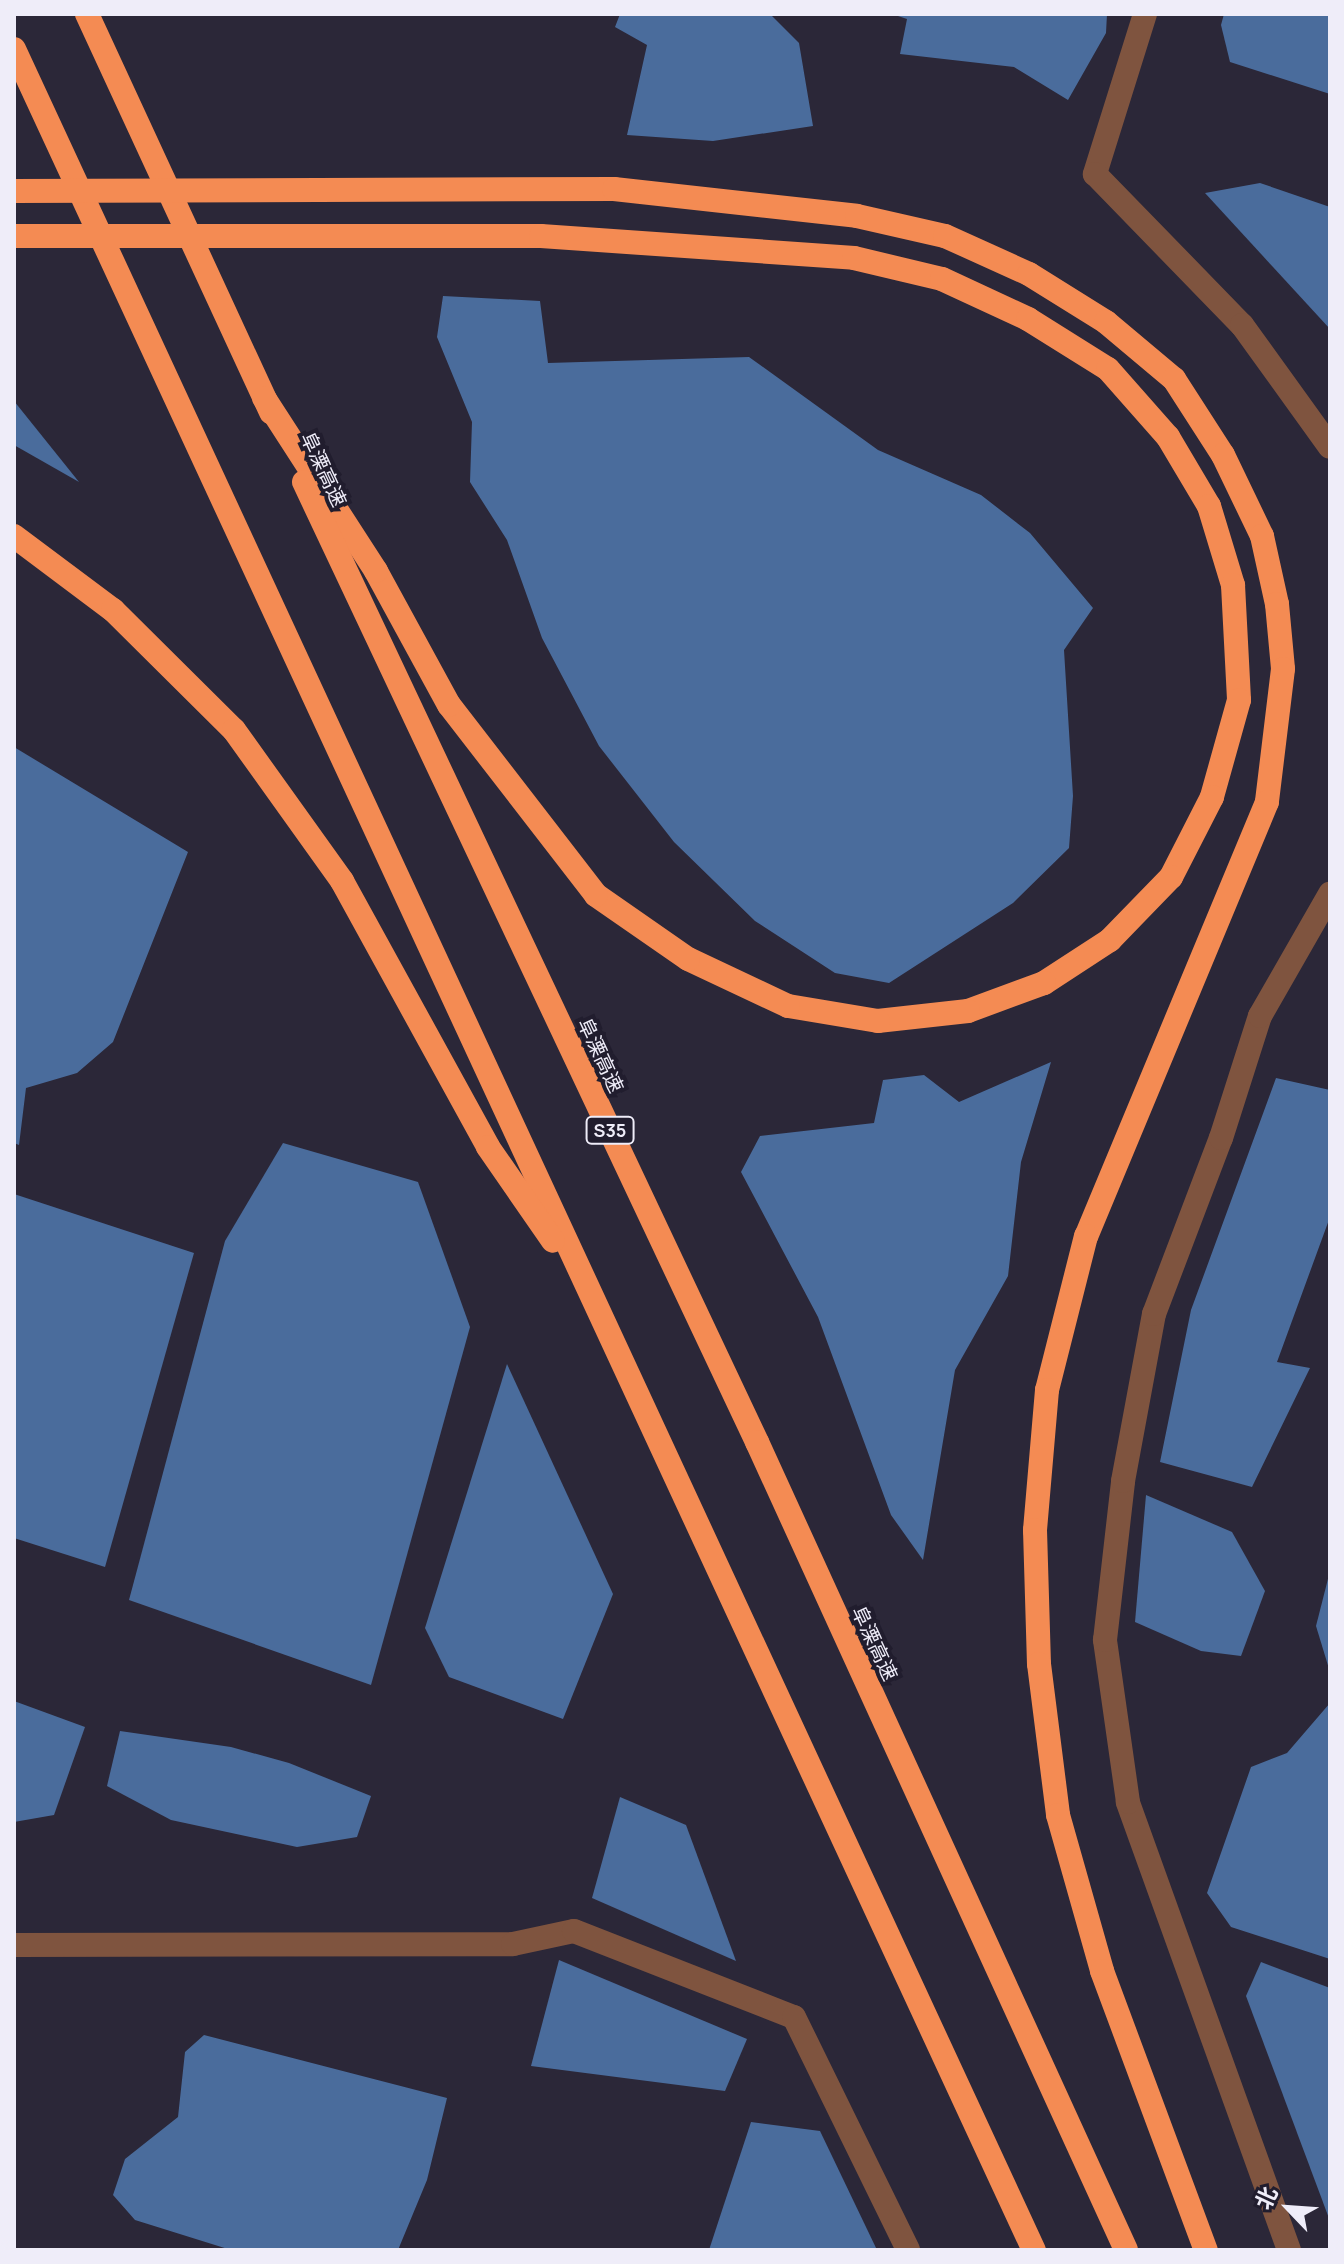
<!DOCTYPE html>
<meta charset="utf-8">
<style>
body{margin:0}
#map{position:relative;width:1344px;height:2264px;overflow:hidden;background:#2b2738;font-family:Manrope,"Noto Sans SC",sans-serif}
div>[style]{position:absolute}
.water>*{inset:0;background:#4a6c9c}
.minor>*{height:24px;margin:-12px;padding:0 12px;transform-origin:12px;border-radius:12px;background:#7f543f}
.highway>*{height:24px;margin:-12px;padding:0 12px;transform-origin:12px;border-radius:12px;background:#f48b53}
span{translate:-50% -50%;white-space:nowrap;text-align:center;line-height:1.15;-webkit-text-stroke:8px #211d2e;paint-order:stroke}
.shield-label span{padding:2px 6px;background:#211d2e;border:2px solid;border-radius:6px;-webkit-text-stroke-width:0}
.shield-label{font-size:18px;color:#efedf9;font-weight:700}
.street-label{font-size:20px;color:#efedf9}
.frame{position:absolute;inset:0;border:16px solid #efedf9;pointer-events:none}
.north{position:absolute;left:1248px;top:2168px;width:80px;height:80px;-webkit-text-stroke:6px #211d2e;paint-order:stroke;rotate:295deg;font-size:22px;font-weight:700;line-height:32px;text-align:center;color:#efedf9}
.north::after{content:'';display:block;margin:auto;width:28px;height:36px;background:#efedf9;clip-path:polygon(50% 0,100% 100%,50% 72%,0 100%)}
</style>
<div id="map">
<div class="water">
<i style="clip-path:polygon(620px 14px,770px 14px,799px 43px,813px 126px,713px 141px,627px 135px,647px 45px,615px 27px)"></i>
<i style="clip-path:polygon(892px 14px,1107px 14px,1106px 33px,1068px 100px,1014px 67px,900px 54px,907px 19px)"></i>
<i style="clip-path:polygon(1224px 14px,1330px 14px,1330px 94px,1230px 62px,1221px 25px)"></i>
<i style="clip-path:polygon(1260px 183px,1330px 207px,1330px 329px,1205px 193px)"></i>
<i style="clip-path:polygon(443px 296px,540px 301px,548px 363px,749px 357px,878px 450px,981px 495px,1030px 533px,1093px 608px,1064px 650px,1073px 796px,1069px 848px,1013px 903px,889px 983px,835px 973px,755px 921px,674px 842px,599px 746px,542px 638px,507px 540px,470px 482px,472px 422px,437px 337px)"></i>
<i style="clip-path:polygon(14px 401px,79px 482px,14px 445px)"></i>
<i style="clip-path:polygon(14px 747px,188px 852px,113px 1042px,77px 1073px,26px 1088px,19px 1145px,14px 1143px)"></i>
<i style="clip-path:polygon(1051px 1062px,1021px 1162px,1008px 1276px,955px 1370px,923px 1560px,891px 1515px,818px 1317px,741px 1172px,760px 1136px,874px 1123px,883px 1080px,924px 1075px,959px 1102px)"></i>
<i style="clip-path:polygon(1276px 1078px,1330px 1090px,1330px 1217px,1277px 1362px,1310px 1368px,1252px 1487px,1160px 1462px,1191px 1310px)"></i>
<i style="clip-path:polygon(283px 1143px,418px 1182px,470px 1327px,371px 1685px,129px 1600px,225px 1241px)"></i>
<i style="clip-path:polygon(14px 1194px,194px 1253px,105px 1567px,14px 1538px)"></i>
<i style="clip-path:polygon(507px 1364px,613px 1594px,563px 1719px,449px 1677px,425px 1628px)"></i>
<i style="clip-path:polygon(1146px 1495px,1232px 1532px,1265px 1591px,1241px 1656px,1201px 1651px,1135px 1622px)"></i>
<i style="clip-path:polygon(1330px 1571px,1330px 1672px,1316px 1626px)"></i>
<i style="clip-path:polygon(14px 1701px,85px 1727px,54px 1815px,14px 1822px)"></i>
<i style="clip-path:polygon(1330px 1703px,1330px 1959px,1231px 1927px,1207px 1893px,1251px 1767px,1287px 1753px)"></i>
<i style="clip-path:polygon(120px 1731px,231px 1747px,289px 1763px,371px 1796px,357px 1837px,297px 1847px,171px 1820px,107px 1786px)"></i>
<i style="clip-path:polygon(620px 1797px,686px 1825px,736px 1961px,592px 1898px)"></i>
<i style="clip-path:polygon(559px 1960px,747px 2039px,725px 2091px,531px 2066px)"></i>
<i style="clip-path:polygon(1261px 1962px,1330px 1988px,1330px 2221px,1246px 1996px)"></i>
<i style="clip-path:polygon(204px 2035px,447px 2098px,427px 2180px,398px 2250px,231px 2250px,135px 2220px,113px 2195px,125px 2159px,178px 2117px,185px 2052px)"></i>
<i style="clip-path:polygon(751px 2122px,820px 2131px,877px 2250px,709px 2250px)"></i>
</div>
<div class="minor">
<i style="left:1145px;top:14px;width:168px;rotate:107.4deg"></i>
<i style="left:1095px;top:174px;width:211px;rotate:45.8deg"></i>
<i style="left:1242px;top:325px;width:150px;rotate:54.2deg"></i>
<i style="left:14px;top:1945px;width:499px;rotate:-0.1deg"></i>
<i style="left:513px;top:1944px;width:62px;rotate:-12deg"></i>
<i style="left:574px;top:1931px;width:236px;rotate:21.4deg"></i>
<i style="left:794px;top:2017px;width:259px;rotate:63.9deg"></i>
<i style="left:1289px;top:2250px;width:476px;rotate:-109.8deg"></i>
<i style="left:1128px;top:1802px;width:164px;rotate:-98.1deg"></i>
<i style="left:1105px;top:1640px;width:160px;rotate:-83.5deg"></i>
<i style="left:1123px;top:1481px;width:170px;rotate:-79.5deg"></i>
<i style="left:1154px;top:1314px;width:188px;rotate:-69.2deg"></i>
<i style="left:1221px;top:1138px;width:128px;rotate:-72.3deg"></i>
<i style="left:1260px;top:1016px;width:141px;rotate:-60.2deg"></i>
</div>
<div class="highway">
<i style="left:87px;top:14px;width:439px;rotate:65.2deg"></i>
<i style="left:14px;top:49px;width:2426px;rotate:65.14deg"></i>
<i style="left:14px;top:191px;width:600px;rotate:-0.19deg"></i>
<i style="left:614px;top:189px;width:244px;rotate:6.3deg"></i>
<i style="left:857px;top:216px;width:90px;rotate:12.8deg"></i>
<i style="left:945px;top:236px;width:92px;rotate:24.3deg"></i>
<i style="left:1029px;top:274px;width:91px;rotate:31.9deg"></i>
<i style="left:1106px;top:322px;width:89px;rotate:40deg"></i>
<i style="left:1174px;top:379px;width:90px;rotate:57.2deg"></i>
<i style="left:1223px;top:455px;width:90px;rotate:64.3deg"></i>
<i style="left:1262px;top:536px;width:70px;rotate:77.6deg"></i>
<i style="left:1277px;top:604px;width:65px;rotate:84.7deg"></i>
<i style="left:1283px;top:669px;width:134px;rotate:96.9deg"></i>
<i style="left:1267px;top:802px;width:470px;rotate:112.6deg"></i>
<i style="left:1086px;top:1236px;width:159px;rotate:104.2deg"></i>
<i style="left:1047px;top:1390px;width:141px;rotate:94.9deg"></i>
<i style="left:1035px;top:1530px;width:134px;rotate:88.3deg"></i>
<i style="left:1039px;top:1664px;width:152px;rotate:82.8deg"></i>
<i style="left:1058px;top:1815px;width:162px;rotate:74.2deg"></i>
<i style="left:1102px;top:1971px;width:298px;rotate:69.6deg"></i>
<i style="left:14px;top:236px;width:527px"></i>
<i style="left:541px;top:236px;width:314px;rotate:4deg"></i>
<i style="left:854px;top:258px;width:90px;rotate:13.4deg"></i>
<i style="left:942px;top:279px;width:95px;rotate:24.9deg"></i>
<i style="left:1028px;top:319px;width:94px;rotate:32deg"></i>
<i style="left:1108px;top:369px;width:91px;rotate:48.6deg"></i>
<i style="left:1168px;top:437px;width:80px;rotate:59.3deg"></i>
<i style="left:1209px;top:506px;width:83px;rotate:73.1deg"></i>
<i style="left:1233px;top:585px;width:115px;rotate:87deg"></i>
<i style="left:1239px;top:700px;width:101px;rotate:105.6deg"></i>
<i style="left:1212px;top:797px;width:90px;rotate:117.1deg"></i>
<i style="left:1171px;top:877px;width:88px;rotate:134.1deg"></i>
<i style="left:1110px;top:940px;width:79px;rotate:146.9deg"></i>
<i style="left:1044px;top:983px;width:81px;rotate:159.8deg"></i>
<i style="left:968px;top:1011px;width:91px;rotate:173.7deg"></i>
<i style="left:878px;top:1021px;width:91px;rotate:-170.5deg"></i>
<i style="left:788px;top:1006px;width:110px;rotate:-154.8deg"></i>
<i style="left:688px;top:959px;width:112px;rotate:-145.2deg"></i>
<i style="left:596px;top:895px;width:240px;rotate:-127.7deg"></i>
<i style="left:449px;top:705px;width:153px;rotate:-118.6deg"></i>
<i style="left:376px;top:571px;width:206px;rotate:-122.9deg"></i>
<i style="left:304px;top:482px;width:1062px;rotate:64.74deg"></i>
<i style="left:757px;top:1442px;width:888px;rotate:65.45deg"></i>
<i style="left:14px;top:536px;width:124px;rotate:36.8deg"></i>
<i style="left:113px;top:610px;width:170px;rotate:44.8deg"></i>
<i style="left:234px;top:730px;width:186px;rotate:54.4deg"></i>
<i style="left:342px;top:881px;width:303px;rotate:61.2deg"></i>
<i style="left:488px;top:1147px;width:114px;rotate:55.3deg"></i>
</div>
<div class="shield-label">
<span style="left:610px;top:1130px">S35</span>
</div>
<div class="street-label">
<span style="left:324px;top:469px;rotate:65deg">阜溧高速</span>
<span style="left:601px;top:1055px;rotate:65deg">阜溧高速</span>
<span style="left:875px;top:1643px;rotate:65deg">阜溧高速</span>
</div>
<div class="frame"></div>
<div class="north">北</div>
</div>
